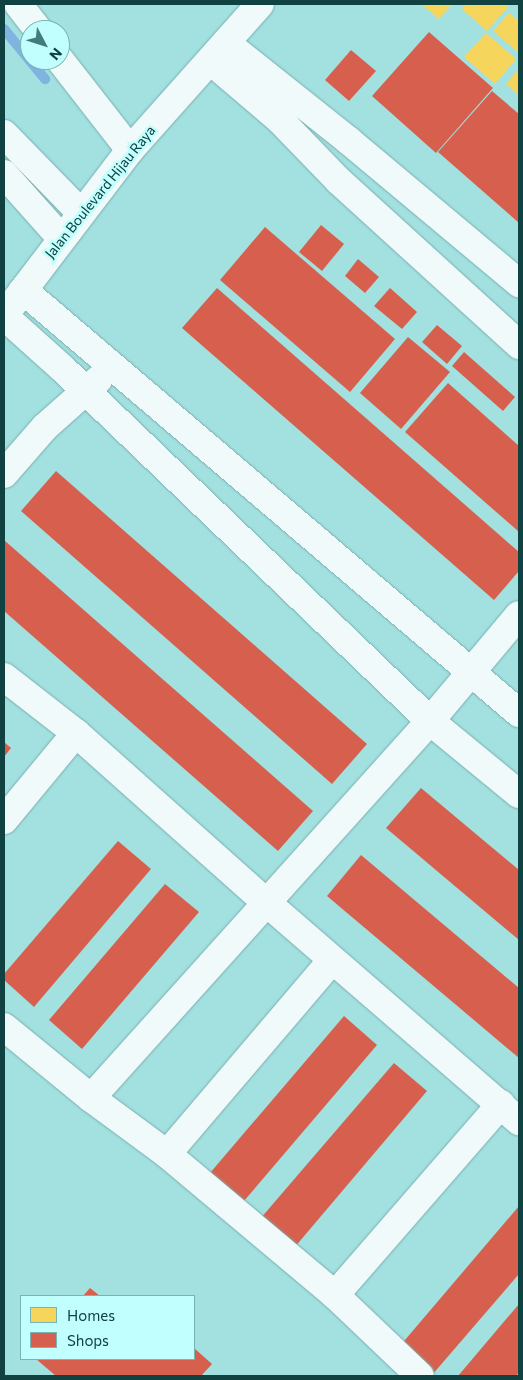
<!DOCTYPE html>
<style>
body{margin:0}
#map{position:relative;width:523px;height:1380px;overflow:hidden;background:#a3e1e1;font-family:Commissioner,sans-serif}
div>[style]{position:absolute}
.homes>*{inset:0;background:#f6d55c}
.shops>*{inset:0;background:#d6604d}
.stream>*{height:10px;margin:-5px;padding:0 5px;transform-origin:5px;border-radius:5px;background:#7fb4e0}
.roads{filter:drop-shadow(0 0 1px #7baeaf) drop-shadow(0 0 1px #7baeaf)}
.minor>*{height:28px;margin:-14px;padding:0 14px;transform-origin:14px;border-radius:14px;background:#f1fafa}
span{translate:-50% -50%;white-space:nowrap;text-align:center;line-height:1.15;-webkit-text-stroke:5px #c1fffe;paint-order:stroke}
.street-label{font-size:14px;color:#104242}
.frame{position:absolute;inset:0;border:5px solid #104242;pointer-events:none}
.legend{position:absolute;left:20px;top:1295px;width:175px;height:65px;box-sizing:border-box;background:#c1fffe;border:1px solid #7ab3b3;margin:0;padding:6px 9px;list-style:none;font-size:15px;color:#104242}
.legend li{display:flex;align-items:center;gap:10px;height:25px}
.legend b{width:25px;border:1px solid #7ab3b3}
.north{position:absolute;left:20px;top:20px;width:50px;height:50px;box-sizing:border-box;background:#c1fffe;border:1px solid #7ab3b3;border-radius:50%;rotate:130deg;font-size:14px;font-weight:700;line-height:20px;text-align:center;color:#104242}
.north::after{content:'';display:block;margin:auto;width:18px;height:22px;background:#437a7a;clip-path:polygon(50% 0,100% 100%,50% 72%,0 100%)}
</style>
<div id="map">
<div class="homes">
<i style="clip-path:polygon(421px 4px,452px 4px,439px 19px)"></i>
<i style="clip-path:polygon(466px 4px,505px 4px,508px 7px,487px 31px,462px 9px)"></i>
<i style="clip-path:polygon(509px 13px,519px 21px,519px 53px,493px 31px)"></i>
<i style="clip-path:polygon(486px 33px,516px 59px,495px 84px,464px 57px)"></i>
<i style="clip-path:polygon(519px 68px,519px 96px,506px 84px)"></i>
</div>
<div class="shops">
<i style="clip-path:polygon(429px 32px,493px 88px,436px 153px,372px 96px)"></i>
<i style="clip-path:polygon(351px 50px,376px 71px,349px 101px,325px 80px)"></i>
<i style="clip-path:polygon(492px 91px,519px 114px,519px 223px,438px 152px)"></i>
<i style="clip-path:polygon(321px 225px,344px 244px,322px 271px,299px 252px)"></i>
<i style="clip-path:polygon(265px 227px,395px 339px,350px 392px,220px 280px)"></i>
<i style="clip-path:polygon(358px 259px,379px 277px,365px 293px,345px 276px)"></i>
<i style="clip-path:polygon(217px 288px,519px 552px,519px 571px,494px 600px,182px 328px)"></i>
<i style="clip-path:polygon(390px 288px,417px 312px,402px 329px,374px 306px)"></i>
<i style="clip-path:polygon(437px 325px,462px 346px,447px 364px,422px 342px)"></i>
<i style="clip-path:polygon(408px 337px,450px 372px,401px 429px,360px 393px)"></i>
<i style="clip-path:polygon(464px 352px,515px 397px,503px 411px,452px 366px)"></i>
<i style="clip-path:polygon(448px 383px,519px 446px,519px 532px,405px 432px)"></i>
<i style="clip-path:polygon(56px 471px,367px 744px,332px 784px,21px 511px)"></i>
<i style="clip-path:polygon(4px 540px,313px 811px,278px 851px,4px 611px)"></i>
<i style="clip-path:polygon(4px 742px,11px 748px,4px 757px)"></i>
<i style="clip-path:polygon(421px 788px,519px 870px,519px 940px,386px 828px)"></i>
<i style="clip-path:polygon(118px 841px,151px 869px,34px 1007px,4px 980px,4px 974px)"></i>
<i style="clip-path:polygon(361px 855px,519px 988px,519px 1058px,327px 896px)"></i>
<i style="clip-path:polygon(165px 884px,199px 912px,82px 1049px,49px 1020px)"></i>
<i style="clip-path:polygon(344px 1016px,377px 1045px,244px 1201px,210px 1173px)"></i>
<i style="clip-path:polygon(394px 1063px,427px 1091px,294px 1248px,260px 1219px)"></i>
<i style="clip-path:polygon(519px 1206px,519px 1274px,432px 1375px,399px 1347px)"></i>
<i style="clip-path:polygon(90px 1288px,100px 1296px,83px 1296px)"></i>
<i style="clip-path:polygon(519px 1304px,519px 1372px,516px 1376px,458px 1376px)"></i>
<i style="clip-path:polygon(194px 1348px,212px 1364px,201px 1376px,56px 1376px,36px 1359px,194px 1359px)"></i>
</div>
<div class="stream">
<i style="left:4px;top:29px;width:65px;rotate:50.6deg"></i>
</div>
<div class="roads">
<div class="minor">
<i style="left:18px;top:4px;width:33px;rotate:52deg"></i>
<i style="left:226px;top:43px;width:157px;rotate:38.5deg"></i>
<i style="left:349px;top:141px;width:222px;rotate:39.9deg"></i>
<i style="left:60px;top:60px;width:114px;rotate:52.1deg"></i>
<i style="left:211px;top:61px;width:91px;rotate:40.5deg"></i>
<i style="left:280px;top:120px;width:85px;rotate:46deg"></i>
<i style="left:339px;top:181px;width:244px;rotate:42.3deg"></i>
<i style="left:4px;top:134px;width:110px;rotate:45.7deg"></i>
<i style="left:4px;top:174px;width:86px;rotate:48.3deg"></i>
<i style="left:23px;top:290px;width:652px;rotate:40.46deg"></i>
<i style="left:12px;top:305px;width:195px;rotate:-52.7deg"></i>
<i style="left:130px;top:150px;width:195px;rotate:-48.3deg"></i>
<i style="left:4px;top:316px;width:79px;rotate:41.9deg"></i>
<i style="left:63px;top:369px;width:509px;rotate:43.8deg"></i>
<i style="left:430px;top:721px;width:115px;rotate:39.4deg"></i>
<i style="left:4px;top:474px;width:62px;rotate:-48.9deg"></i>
<i style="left:45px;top:427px;width:71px;rotate:-41.6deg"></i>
<i style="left:4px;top:677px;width:91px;rotate:37.9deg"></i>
<i style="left:76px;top:733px;width:254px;rotate:41.7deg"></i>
<i style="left:266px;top:902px;width:335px;rotate:40.9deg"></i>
<i style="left:4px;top:820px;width:113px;rotate:-50.4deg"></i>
<i style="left:4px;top:1027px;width:112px;rotate:39.2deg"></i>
<i style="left:91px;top:1098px;width:94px;rotate:36.4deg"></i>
<i style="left:167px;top:1154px;width:219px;rotate:40deg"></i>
<i style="left:335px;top:1295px;width:117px;rotate:43.6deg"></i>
<i style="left:91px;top:1098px;width:507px;rotate:-48.04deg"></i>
<i style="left:430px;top:721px;width:138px;rotate:-50deg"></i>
<i style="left:167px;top:1154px;width:255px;rotate:-49.6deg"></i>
<i style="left:335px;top:1295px;width:253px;rotate:-49deg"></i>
</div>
</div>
<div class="street-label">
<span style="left:100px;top:192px;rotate:-51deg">Jalan Boulevard Hijau Raya</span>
</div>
<div class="frame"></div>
<ul class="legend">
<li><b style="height:14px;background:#f6d55c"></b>Homes</li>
<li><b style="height:14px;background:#d6604d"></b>Shops</li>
</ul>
<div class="north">N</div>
</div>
